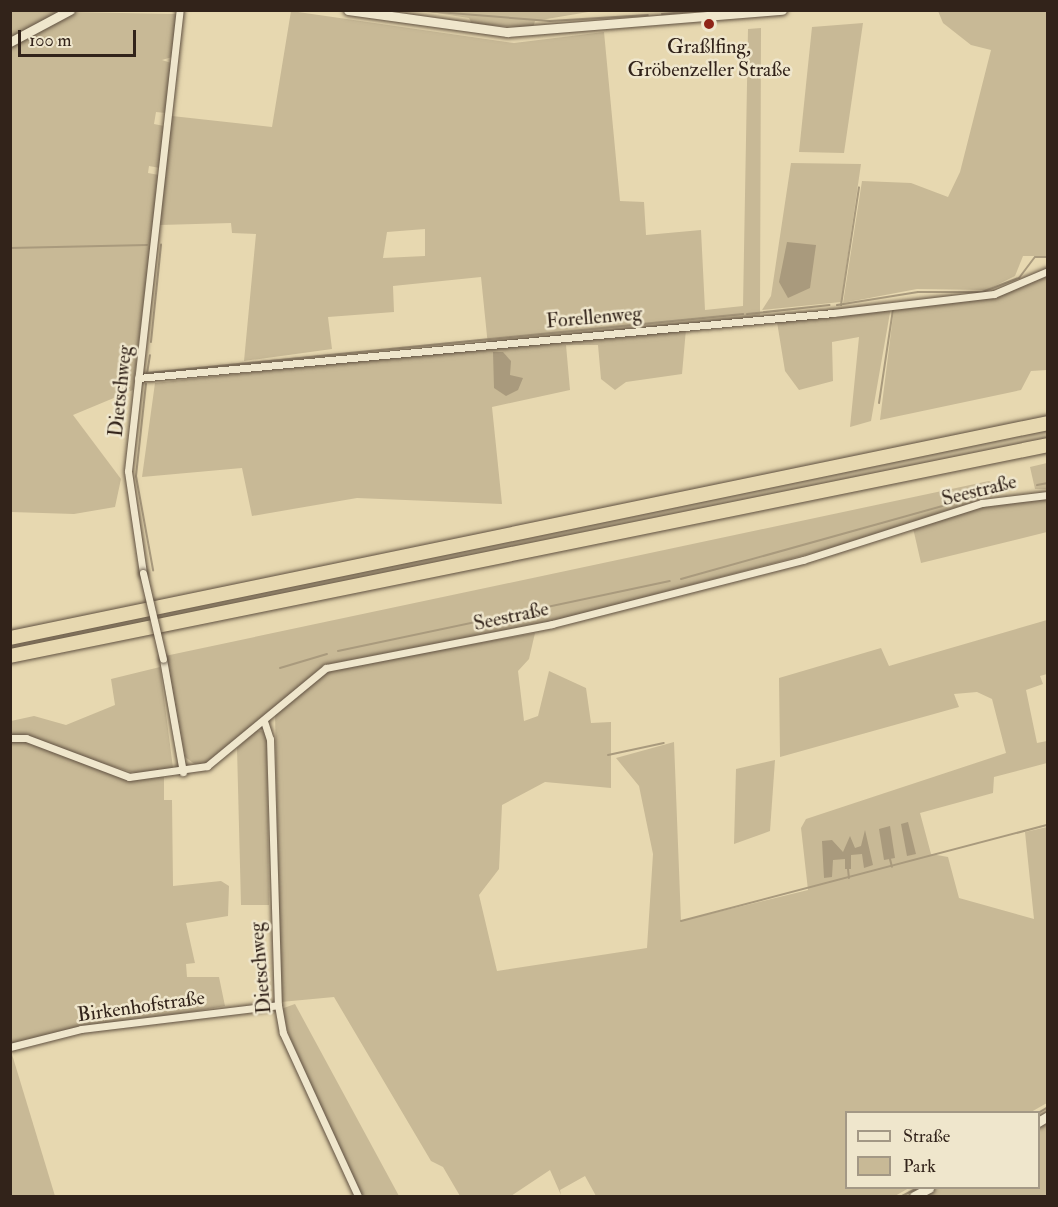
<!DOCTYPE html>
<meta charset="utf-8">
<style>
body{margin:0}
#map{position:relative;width:1058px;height:1207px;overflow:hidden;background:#e7d8b0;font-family:"IM FELL Double Pica",serif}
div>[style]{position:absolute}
.green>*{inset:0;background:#c8b996}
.water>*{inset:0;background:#a99a7d}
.stream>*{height:2px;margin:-1px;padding:0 1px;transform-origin:1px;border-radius:1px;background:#a99a7d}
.roads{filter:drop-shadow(0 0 2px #5f5040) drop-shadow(0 0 2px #5f5040)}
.minor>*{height:7px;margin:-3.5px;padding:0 3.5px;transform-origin:3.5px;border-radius:3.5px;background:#efe6cc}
.tertiary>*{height:9px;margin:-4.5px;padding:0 4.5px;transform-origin:4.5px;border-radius:4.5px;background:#efe6cc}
.motorway>*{height:14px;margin:-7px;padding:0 7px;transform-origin:7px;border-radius:7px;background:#e7d8b0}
.bridges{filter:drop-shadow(0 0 2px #5f5040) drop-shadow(0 0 2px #5f5040)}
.minor-bridge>*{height:7px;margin:-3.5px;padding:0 3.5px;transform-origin:3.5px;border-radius:3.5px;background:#efe6cc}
.dots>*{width:16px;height:16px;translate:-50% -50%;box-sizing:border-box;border:3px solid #efe6cc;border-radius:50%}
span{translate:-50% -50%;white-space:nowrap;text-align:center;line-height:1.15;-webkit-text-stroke:5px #efe6cc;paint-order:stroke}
.poi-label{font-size:20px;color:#32231a}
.street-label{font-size:20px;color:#32231a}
.frame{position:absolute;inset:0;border:12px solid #32231a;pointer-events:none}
.legend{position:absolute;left:845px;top:1111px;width:195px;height:78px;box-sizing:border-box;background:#efe6cc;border:2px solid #a39885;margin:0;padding:8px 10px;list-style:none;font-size:18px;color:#32231a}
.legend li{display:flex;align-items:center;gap:12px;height:30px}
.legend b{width:30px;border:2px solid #a39885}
.scale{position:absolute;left:18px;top:30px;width:118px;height:27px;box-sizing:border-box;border:3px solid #32231a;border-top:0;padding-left:8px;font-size:18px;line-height:21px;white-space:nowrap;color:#32231a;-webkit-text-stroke:4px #efe6cc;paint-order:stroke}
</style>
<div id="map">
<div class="green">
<i style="clip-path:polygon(600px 10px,535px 21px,533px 28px,472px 24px,469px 18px,423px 11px)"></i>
<i style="clip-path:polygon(11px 11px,177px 14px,172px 57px,162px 60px,171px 63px,166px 113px,156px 112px,154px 124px,164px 126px,160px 168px,149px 166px,148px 173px,159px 175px,133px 390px,73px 415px,121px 479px,115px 507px,74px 514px,11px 512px)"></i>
<i style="clip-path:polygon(evenodd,291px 11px,514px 43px,604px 32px,620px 201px,644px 202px,646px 235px,701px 230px,705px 310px,743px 306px,748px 29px,761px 28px,760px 315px,686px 329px,682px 374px,626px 382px,615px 390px,601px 379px,598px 345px,566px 345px,570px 390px,492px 407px,502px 504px,357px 498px,252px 516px,242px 468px,142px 477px,155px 383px,488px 346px,481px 277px,393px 286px,394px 312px,328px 317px,332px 349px,244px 361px,256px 234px,232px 233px,231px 223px,160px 225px,172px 116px,272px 127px,291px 11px,425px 229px,425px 256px,383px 258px,387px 232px,425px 229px)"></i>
<i style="clip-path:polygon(938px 11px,1047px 11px,1047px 256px,1023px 256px,1015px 276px,987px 290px,917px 289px,843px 303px,862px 181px,911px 183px,948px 197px,960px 172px,991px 50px,971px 45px,943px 23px)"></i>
<i style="clip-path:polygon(863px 23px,844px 153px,799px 152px,812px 27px)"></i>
<i style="clip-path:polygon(791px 163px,861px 164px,841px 302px,762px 310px,771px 296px)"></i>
<i style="clip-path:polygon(1047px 273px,1047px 370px,1031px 371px,1021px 390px,880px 420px,894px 308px,996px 297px)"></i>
<i style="clip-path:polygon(891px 307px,871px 421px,850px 427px,859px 337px,832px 342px,833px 381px,799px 390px,785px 371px,777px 322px)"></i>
<i style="clip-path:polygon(1047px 463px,1047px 489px,1035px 489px,1030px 467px)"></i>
<i style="clip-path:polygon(989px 481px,1008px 491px,824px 550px,562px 619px,324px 665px,208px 764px,196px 765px,185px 757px,165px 656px)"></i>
<i style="clip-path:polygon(1047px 498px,1047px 532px,921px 563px,913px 528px,982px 506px)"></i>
<i style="clip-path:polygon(1047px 620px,1047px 674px,1040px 676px,1043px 684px,1026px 690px,1037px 743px,1047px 741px,1047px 763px,994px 777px,993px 793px,920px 813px,931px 854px,948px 857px,959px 898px,1034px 919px,1025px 832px,1047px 827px,1047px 1103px,1031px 1112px,846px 1112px,846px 1188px,909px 1188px,895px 1196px,596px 1196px,585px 1176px,560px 1190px,561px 1195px,550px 1170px,511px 1196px,460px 1196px,443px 1167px,431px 1161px,334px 997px,281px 1002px,275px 712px,326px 670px,535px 633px,529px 659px,518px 671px,524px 721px,538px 716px,549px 671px,586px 688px,591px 723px,611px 722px,611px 788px,545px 782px,502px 805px,499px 869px,479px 895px,497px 971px,647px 948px,653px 854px,639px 786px,616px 758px,674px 742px,681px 921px,808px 890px,801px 828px,806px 819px,1006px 753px,992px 699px,977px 692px,954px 694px,959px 707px,780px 757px,779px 678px,881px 648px,889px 666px)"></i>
<i style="clip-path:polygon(160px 667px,173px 768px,139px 774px,77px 756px,127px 777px,164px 777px,164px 800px,172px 800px,173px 886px,221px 881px,229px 886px,228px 916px,186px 923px,195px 963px,186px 964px,187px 977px,219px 977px,225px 1006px,11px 1044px,11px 721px,34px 716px,66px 725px,115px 705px,111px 679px)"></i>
<i style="clip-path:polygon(256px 730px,265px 732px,267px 740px,269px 905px,241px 905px,237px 748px)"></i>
<i style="clip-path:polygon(775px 760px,770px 831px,734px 844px,736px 769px)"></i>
<i style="clip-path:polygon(295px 1004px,399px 1196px,361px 1196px,290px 1038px,281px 1009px)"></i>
<i style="clip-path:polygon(11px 1051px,55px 1196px,11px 1196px)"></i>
<i style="clip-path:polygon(1047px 1120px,1047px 1196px,922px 1196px,937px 1188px,1038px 1188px,1039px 1125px)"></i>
</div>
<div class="water">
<i style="clip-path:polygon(787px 242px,816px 245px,810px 288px,788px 298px,779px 282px)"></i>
<i style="clip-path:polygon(493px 352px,503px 352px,511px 361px,510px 375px,523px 378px,518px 390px,506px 396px,494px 388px)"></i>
<i style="clip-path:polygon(908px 822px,916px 854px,907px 856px,901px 824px)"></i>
<i style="clip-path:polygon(890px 826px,895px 858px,884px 860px,879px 829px)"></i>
<i style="clip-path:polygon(865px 830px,873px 865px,864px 868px,862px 854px,851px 855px,851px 869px,845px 869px,845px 859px,833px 860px,832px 877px,824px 878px,822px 841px,832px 840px,843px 852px,850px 836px,855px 848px,861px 846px)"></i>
</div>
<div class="stream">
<i style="left:413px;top:10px;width:137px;rotate:4.6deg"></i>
<i style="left:550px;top:21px;width:98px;rotate:-3.5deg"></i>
<i style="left:662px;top:14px;width:47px;rotate:-4.9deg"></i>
<i style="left:10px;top:248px;width:137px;rotate:-1.3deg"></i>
<i style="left:837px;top:305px;width:82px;rotate:-9.1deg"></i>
<i style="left:918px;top:292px;width:64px"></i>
<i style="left:982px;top:292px;width:40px;rotate:-21deg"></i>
<i style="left:1019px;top:278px;width:26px;rotate:-53deg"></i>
<i style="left:1035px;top:257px;width:13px"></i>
<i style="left:841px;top:305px;width:119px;rotate:-81.3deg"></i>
<i style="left:747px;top:314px;width:83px;rotate:-6.2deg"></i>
<i style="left:151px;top:342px;width:98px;rotate:-84.1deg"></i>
<i style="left:147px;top:373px;width:599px;rotate:-5.65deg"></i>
<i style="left:147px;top:374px;width:19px;rotate:-81deg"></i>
<i style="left:146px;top:384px;width:93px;rotate:96.2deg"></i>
<i style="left:136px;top:476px;width:96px;rotate:79.7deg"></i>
<i style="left:879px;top:403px;width:95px;rotate:-81.5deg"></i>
<i style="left:1037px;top:485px;width:11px;rotate:-10deg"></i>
<i style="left:681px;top:579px;width:335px;rotate:-15.6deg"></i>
<i style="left:338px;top:651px;width:339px;rotate:-11.9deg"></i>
<i style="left:280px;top:668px;width:49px;rotate:-16.6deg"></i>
<i style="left:608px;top:755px;width:57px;rotate:-12.1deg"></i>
<i style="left:890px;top:859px;width:8px;rotate:76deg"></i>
<i style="left:848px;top:869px;width:9px;rotate:84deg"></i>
<i style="left:681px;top:921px;width:379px;rotate:-14.7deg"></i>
<i style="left:1038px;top:1113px;width:12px;rotate:-31deg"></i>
<i style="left:902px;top:1196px;width:17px;rotate:-28deg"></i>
</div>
<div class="roads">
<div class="minor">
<i style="left:138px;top:378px;width:698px;rotate:-5.34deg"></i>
<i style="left:833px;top:313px;width:162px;rotate:-6.7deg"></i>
<i style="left:994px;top:294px;width:59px;rotate:-23.1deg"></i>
<i style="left:143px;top:573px;width:103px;rotate:-98.4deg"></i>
<i style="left:128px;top:471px;width:464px;rotate:-83.6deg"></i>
<i style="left:163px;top:659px;width:115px;rotate:80deg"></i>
<i style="left:264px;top:721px;width:19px;rotate:72deg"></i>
<i style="left:270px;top:739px;width:266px;rotate:88.3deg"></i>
<i style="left:278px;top:1005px;width:28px;rotate:80deg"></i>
<i style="left:283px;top:1033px;width:179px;rotate:65.3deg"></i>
<i style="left:10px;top:738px;width:16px"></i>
<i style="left:26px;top:738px;width:110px;rotate:20.7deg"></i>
<i style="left:129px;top:777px;width:79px;rotate:-8deg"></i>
<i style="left:207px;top:766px;width:154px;rotate:-39.5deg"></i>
<i style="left:326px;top:668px;width:230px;rotate:-11deg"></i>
<i style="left:552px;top:624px;width:259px;rotate:-14.3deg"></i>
<i style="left:803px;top:560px;width:188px;rotate:-17.7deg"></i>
<i style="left:982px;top:503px;width:66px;rotate:-6.9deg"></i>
<i style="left:10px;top:1047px;width:73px;rotate:-14.2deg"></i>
<i style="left:81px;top:1029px;width:198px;rotate:-6.9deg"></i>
</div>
<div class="tertiary">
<i style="left:348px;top:10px;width:161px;rotate:7.9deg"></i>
<i style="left:507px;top:32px;width:276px;rotate:-4.6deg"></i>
<i style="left:10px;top:42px;width:68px;rotate:-28.1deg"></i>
<i style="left:1038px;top:1122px;width:12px;rotate:-31deg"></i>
<i style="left:914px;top:1196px;width:17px;rotate:-28deg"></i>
</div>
<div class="motorway">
<i style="left:10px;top:638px;width:1060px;rotate:-11.7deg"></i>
<i style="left:10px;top:656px;width:1059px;rotate:-11.49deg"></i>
</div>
</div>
<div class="bridges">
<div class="minor-bridge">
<i style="left:143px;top:573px;width:88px;rotate:76.9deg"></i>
</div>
</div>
<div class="dots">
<i style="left:709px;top:24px;background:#8f2418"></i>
</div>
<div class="poi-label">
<span style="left:709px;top:58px">Graßlfing,<br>Gröbenzeller Straße</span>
</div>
<div class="street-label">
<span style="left:594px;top:317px;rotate:-5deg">Forellenweg</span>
<span style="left:120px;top:391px;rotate:-84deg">Dietschweg</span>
<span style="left:979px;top:490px;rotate:-14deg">Seestraße</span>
<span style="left:511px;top:616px;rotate:-12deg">Seestraße</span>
<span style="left:260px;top:968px;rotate:-95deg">Dietschweg</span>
<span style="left:141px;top:1006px;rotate:-8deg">Birkenhofstraße</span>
</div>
<div class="frame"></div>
<ul class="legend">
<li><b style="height:8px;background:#efe6cc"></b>Straße</li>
<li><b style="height:16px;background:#c8b996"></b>Park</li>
</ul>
<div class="scale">100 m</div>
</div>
